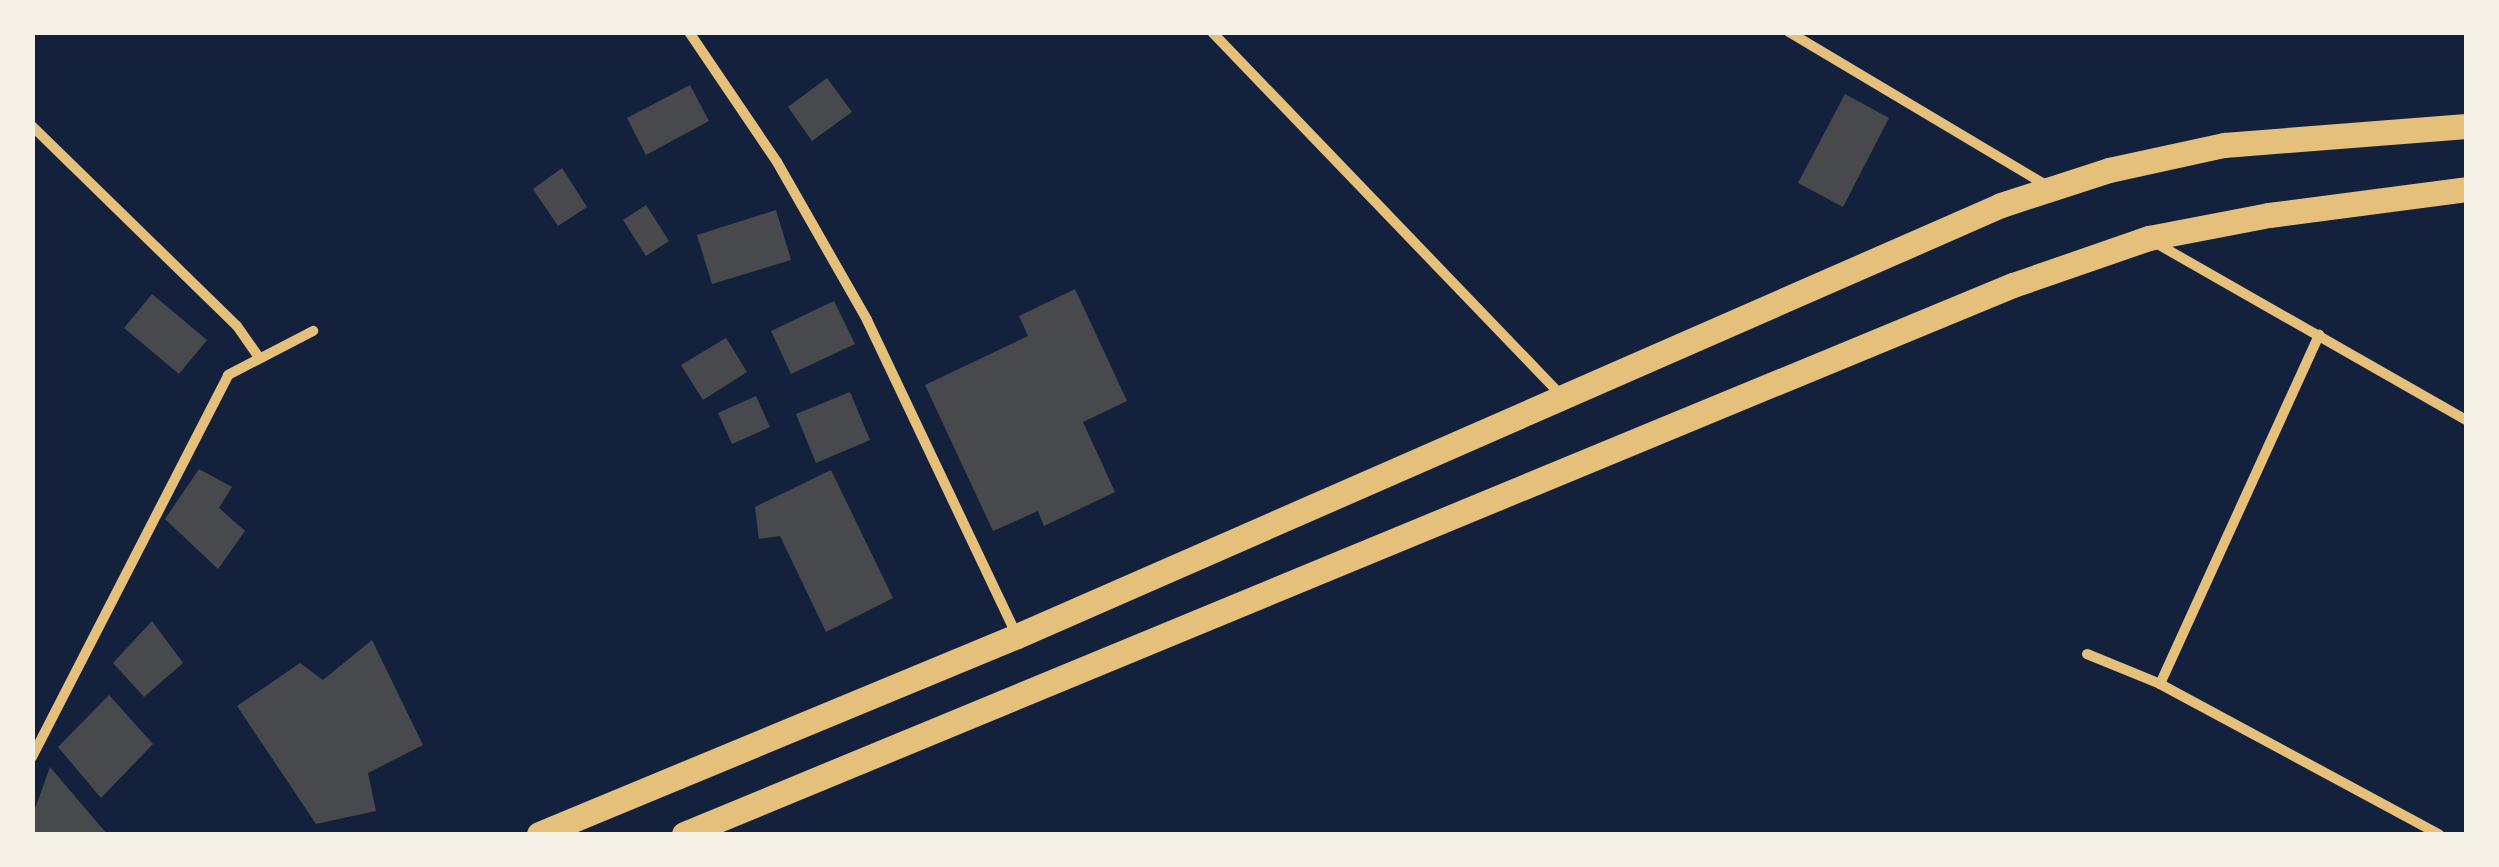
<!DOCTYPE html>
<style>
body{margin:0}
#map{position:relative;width:2499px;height:867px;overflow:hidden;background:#14213d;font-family:Lato,sans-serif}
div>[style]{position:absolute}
.building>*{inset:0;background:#48494c}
.minor>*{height:10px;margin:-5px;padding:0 5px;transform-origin:5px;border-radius:5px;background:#e5c07b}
.primary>*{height:25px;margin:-12.5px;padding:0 12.5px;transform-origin:12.5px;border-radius:12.5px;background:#e5c07b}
span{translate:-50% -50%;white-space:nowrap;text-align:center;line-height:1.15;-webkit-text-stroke:9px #f6f1e7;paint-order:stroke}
.frame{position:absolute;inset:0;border:35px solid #f6f1e7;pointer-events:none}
</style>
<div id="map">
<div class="building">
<i style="clip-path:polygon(827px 78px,852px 112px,812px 141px,788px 107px)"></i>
<i style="clip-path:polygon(690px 85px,709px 121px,646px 155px,627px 118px)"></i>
<i style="clip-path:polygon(1845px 94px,1889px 118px,1843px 207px,1798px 183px)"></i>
<i style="clip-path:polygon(562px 168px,587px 207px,558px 226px,533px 189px)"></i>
<i style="clip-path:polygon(646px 205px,669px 241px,646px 256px,623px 220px)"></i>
<i style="clip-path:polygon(776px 210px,791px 260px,712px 284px,697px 235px)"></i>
<i style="clip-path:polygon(1075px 289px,1127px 401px,1083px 422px,1115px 492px,1044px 526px,1038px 511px,993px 531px,925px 385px,1028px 336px,1019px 316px)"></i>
<i style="clip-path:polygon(152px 294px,207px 340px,179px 374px,124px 328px)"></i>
<i style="clip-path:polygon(834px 301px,855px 344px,791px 374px,771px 331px)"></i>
<i style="clip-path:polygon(726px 338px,747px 372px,703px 400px,681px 365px)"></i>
<i style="clip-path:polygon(850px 392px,870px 440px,816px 463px,796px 414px)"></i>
<i style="clip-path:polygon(756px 396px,770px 427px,732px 444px,718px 413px)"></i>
<i style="clip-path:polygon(199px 469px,232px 487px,219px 508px,245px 531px,218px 569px,165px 519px)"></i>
<i style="clip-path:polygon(831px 470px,893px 598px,826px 632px,780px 536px,759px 539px,755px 507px)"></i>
<i style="clip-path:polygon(152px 621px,183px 663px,144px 697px,113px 663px)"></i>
<i style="clip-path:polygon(372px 640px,423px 745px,368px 773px,376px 811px,316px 824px,237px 706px,300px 663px,323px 680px)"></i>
<i style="clip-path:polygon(109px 695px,153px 744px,101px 798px,58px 747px)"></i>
<i style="clip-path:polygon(50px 767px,107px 834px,32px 834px,32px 817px)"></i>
</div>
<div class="minor">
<i style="left:689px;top:32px;width:157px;rotate:55.9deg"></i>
<i style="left:777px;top:162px;width:182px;rotate:60.3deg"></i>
<i style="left:867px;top:320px;width:350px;rotate:64.6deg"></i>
<i style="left:1212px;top:32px;width:504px;rotate:46.13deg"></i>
<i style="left:1789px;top:32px;width:299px;rotate:30.8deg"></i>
<i style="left:32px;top:126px;width:286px;rotate:44.3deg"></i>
<i style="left:237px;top:326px;width:37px;rotate:55deg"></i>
<i style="left:2154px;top:242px;width:359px;rotate:29.7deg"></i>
<i style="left:2087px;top:654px;width:79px;rotate:22.3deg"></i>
<i style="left:2160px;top:684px;width:317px;rotate:28.3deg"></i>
<i style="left:2160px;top:684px;width:384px;rotate:-65.5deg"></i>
<i style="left:32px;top:757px;width:429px;rotate:-62.8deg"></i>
<i style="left:228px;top:375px;width:96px;rotate:-27.4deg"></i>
</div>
<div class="primary">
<i style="left:539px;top:834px;width:517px;rotate:-22.5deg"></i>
<i style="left:1017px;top:636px;width:1074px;rotate:-23.65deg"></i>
<i style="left:2001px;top:205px;width:114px;rotate:-18deg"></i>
<i style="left:2109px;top:170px;width:118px;rotate:-12.3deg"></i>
<i style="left:2224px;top:145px;width:243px;rotate:-4.5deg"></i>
<i style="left:684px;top:834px;width:1438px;rotate:-22.45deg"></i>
<i style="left:2013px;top:285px;width:144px;rotate:-19.1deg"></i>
<i style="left:2149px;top:238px;width:122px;rotate:-10.9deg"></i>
<i style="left:2269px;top:215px;width:199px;rotate:-7.5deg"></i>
</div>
<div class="frame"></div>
</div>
